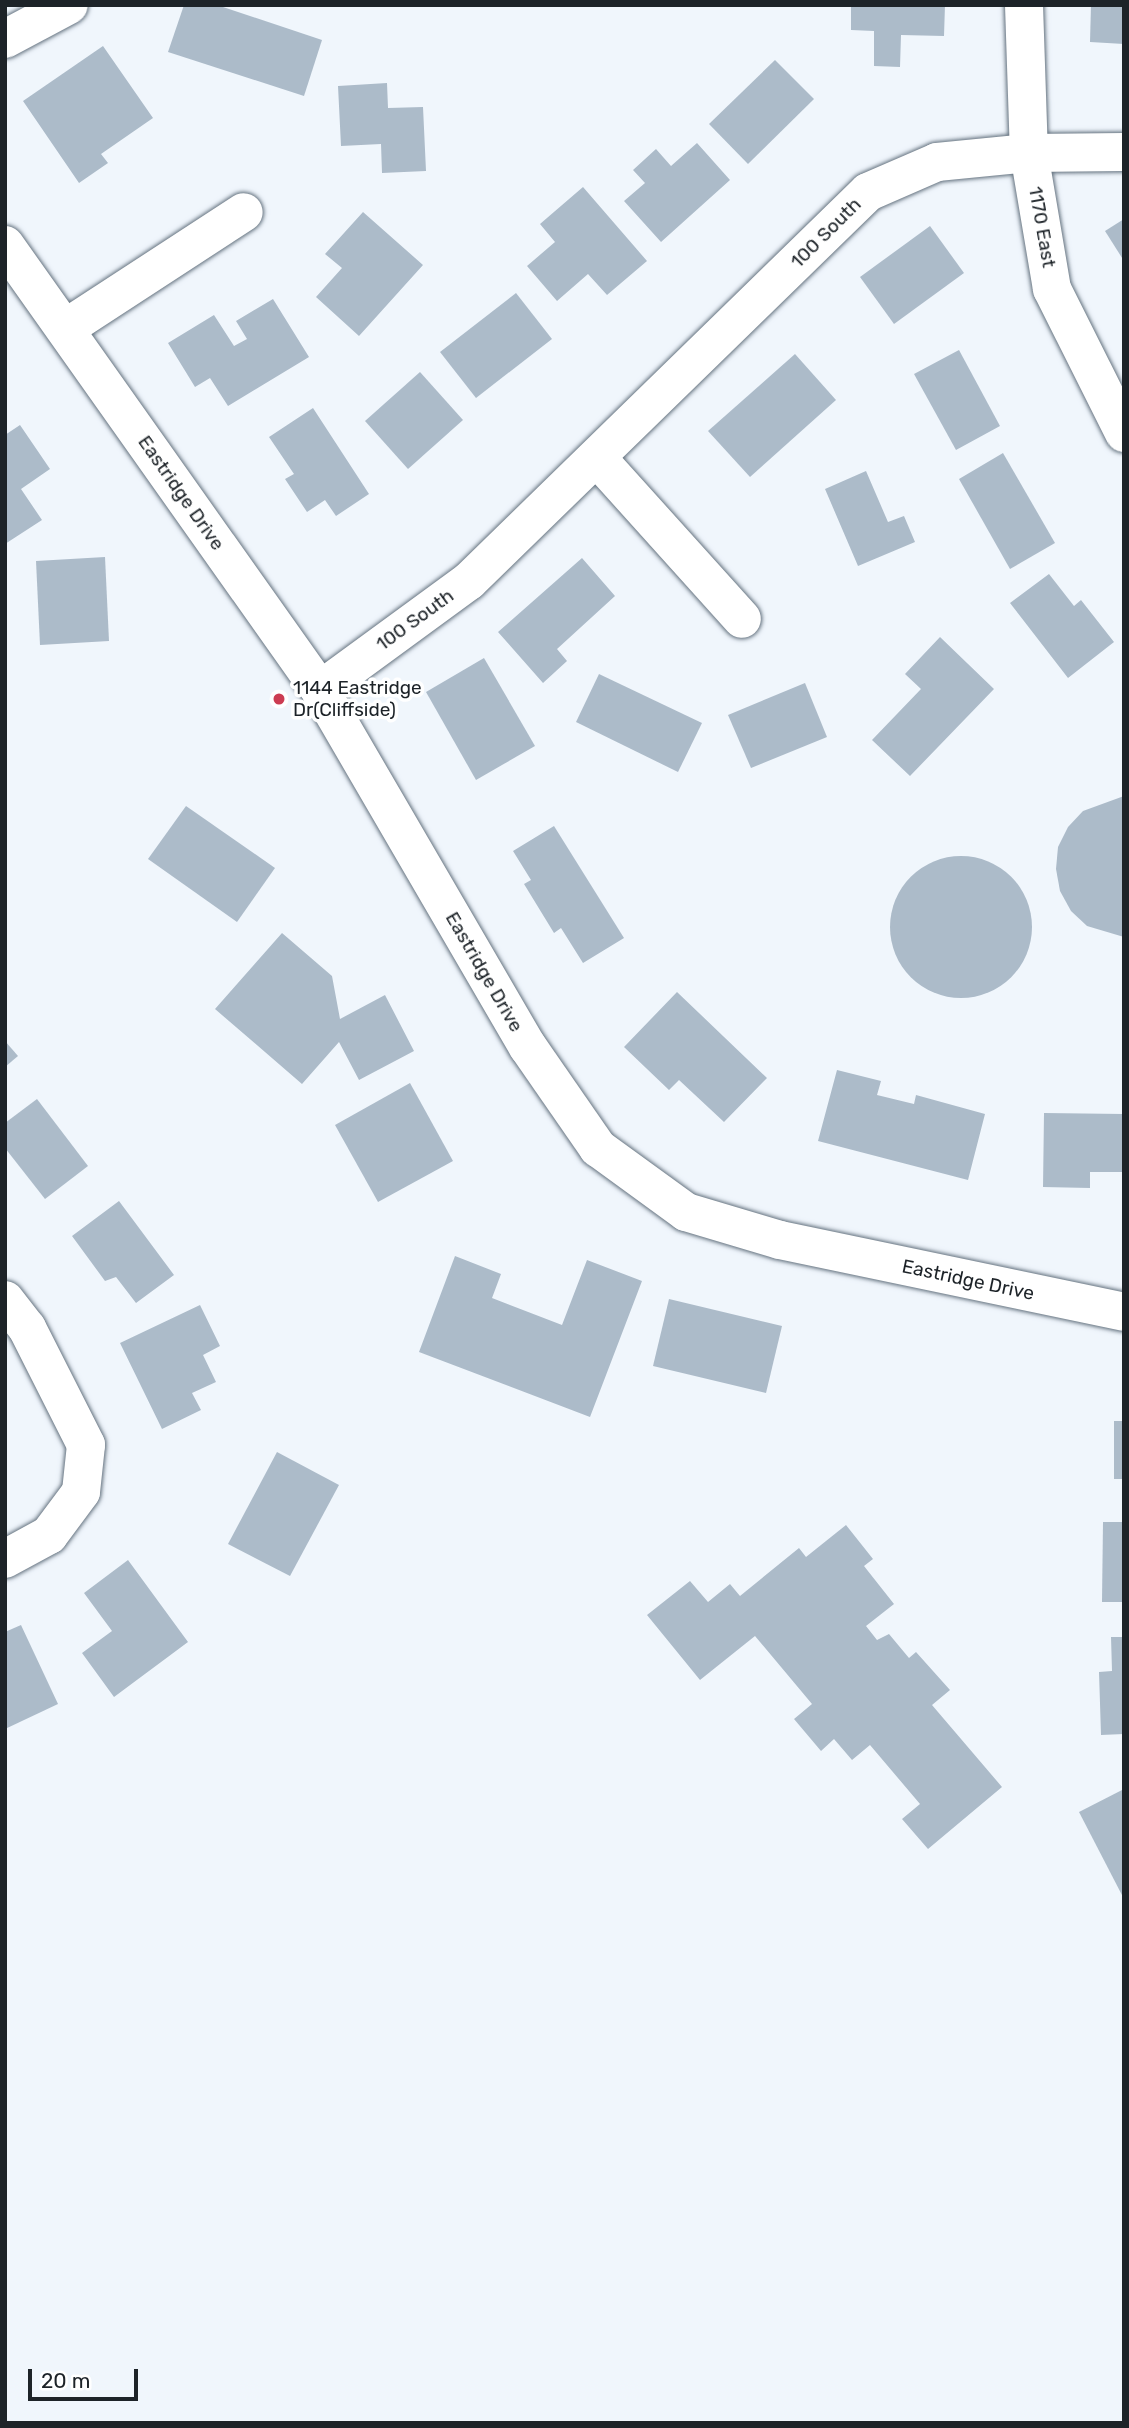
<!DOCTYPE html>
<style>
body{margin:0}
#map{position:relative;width:1129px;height:2428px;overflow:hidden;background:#f0f6fc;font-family:Rubik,sans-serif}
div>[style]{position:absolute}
.building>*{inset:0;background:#acbbc9}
.round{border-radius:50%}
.roads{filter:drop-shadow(0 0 2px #657380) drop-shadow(0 0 2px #657380)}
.street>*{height:38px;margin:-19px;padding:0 19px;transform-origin:19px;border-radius:19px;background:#fff}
.secondary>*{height:38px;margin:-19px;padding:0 19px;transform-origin:19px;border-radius:19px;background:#fff}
.dots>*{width:19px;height:19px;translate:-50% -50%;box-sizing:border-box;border:4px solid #fff;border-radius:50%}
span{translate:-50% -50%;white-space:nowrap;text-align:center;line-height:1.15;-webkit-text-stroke:7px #fff;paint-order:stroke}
.street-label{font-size:19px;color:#1d2328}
.poi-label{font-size:19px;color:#1d2328}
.left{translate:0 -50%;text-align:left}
.frame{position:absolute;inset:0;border:7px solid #1d2328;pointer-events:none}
.scale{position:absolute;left:28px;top:2369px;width:110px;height:32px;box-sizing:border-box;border:4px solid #1d2328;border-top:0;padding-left:9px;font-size:21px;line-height:24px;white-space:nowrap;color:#1d2328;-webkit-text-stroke:5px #fff;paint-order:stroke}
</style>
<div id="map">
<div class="building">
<i style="clip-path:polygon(184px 5px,217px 5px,322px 40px,304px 96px,168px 52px)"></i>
<i style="clip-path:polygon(851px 5px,945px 5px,944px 36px,901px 35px,900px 67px,874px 66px,874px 31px,851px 30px)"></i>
<i style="clip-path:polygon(1091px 5px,1124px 5px,1124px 44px,1090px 42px)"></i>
<i style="clip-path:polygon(103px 46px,153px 118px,101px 154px,108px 163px,79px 183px,23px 101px)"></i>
<i style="clip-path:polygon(775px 60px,814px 99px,748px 164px,709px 124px)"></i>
<i style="clip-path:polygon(387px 83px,388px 108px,423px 107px,426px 171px,382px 173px,381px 144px,341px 146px,338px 86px)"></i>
<i style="clip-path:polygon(697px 143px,730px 180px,661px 242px,624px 201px,645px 183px,633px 170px,656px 149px,671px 166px)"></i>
<i style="clip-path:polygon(583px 187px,647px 261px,607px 295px,588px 274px,557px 301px,527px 266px,555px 242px,540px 224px)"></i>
<i style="clip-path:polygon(363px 212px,423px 265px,359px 336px,316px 297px,342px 268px,325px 254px)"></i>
<i style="clip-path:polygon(1124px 219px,1124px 261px,1105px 231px)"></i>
<i style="clip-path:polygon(930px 226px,964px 273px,894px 324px,860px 277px)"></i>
<i style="clip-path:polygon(516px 293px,552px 339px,476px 398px,440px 352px)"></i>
<i style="clip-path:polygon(273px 299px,309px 357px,228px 406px,210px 378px,195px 387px,168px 343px,214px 315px,234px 346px,247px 339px,236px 321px)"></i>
<i style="clip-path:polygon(959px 350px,1000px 426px,956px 450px,914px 374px)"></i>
<i style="clip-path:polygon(795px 354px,836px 400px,750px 477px,708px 431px)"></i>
<i style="clip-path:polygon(420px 372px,463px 420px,408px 469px,365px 421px)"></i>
<i style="clip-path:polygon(313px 408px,369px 494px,336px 516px,325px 500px,307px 512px,285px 479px,294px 474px,269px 437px)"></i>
<i style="clip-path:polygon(20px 425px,50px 469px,21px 489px,42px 520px,5px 544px,5px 435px)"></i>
<i style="clip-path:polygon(1003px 453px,1055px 543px,1010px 569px,959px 479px)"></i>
<i style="clip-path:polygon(866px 471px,888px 522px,904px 516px,915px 542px,858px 566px,825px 489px)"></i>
<i style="clip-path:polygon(105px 557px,109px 641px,40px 645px,36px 561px)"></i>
<i style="clip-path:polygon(582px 558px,615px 596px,557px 649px,567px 661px,543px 683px,498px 632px)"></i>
<i style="clip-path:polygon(1049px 574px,1074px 606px,1081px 600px,1114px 642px,1068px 678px,1010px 603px)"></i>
<i style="clip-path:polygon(940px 637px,994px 689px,910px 776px,872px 740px,921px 689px,905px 674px)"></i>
<i style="clip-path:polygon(484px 658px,535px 746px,476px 780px,426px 692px)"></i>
<i style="clip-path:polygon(599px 674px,702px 723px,678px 772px,576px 722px)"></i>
<i style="clip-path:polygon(805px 683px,827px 737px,751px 768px,728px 715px)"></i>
<i style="clip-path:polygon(1124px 796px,1124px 937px,1087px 926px,1071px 911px,1060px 891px,1056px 869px,1058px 847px,1068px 827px,1083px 811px)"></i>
<i style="clip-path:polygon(186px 806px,275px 868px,237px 922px,148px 859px)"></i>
<i style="clip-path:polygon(554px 826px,624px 938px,583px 963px,561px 928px,554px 933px,524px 884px,531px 880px,513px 851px)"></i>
<i class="round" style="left:890px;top:856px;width:142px;height:142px"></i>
<i style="clip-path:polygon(282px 933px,332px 976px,340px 1019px,385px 995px,414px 1051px,359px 1080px,339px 1042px,302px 1084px,215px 1009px)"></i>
<i style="clip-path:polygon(677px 992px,767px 1078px,724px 1122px,679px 1080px,669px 1090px,624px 1047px)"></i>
<i style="clip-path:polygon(5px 1041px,18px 1056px,5px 1067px)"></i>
<i style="clip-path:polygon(837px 1070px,881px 1081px,877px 1095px,914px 1104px,916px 1095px,985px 1114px,968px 1180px,818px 1141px)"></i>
<i style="clip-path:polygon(410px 1083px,453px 1161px,378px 1202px,335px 1125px)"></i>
<i style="clip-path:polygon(37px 1099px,88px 1166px,45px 1199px,5px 1148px,5px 1123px)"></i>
<i style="clip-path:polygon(1044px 1113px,1124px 1114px,1124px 1172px,1090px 1172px,1090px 1188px,1043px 1187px)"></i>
<i style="clip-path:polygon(119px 1201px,174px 1275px,136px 1303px,116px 1277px,105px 1281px,72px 1236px)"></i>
<i style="clip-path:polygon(455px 1256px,501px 1274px,492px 1298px,562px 1325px,587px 1260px,642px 1281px,590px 1417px,419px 1352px)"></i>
<i style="clip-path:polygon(669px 1299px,782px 1326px,766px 1393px,653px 1366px)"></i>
<i style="clip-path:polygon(200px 1305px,220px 1346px,203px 1355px,216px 1382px,192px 1393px,201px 1410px,162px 1429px,120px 1343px)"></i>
<i style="clip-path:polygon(1114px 1421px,1124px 1421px,1124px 1479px,1114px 1479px)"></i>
<i style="clip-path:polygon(277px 1452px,339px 1485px,290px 1576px,228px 1544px)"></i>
<i style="clip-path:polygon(1103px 1522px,1124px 1522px,1124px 1602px,1102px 1602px)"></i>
<i style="clip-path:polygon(846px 1525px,873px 1559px,864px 1566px,894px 1604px,866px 1626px,877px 1640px,889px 1634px,909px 1658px,916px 1652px,950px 1690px,932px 1705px,1002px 1787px,928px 1849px,902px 1819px,920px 1804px,870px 1745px,852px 1760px,834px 1739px,821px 1751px,794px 1719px,812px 1704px,755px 1636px,700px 1680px,647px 1615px,690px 1581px,708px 1602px,730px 1584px,740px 1596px,799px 1548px,806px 1557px)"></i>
<i style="clip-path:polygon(128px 1560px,188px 1642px,114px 1697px,82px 1653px,112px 1631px,84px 1593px)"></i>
<i style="clip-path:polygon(21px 1625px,58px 1704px,5px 1729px,5px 1632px)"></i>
<i style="clip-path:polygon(1111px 1637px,1124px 1637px,1124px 1734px,1101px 1735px,1099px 1672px,1112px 1671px)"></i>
<i style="clip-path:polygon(1124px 1789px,1124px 1899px,1079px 1812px)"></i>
</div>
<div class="roads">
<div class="street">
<i style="left:1024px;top:5px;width:148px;rotate:88.1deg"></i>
<i style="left:1029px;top:153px;width:138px;rotate:80.4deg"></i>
<i style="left:1052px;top:289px;width:161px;rotate:63.4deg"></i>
<i style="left:5px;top:245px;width:545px;rotate:54.71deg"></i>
<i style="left:320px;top:690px;width:413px;rotate:59.8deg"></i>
<i style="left:528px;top:1047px;width:123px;rotate:55.3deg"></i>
<i style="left:598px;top:1148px;width:109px;rotate:36deg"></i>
<i style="left:686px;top:1212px;width:98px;rotate:16.6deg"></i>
<i style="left:780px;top:1240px;width:351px;rotate:11.8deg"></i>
<i style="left:66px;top:328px;width:212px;rotate:-33.1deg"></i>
<i style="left:598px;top:459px;width:215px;rotate:48deg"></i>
<i style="left:320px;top:690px;width:185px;rotate:-36.2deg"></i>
<i style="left:469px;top:581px;width:557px;rotate:-44.27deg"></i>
<i style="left:868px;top:192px;width:75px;rotate:-23.5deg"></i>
<i style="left:937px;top:162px;width:92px;rotate:-5.6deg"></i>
<i style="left:1029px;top:153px;width:95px;rotate:-0.6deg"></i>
<i style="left:5px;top:1300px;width:36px;rotate:52deg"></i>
<i style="left:27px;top:1328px;width:131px;rotate:63.2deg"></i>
<i style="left:86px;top:1445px;width:47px;rotate:96.1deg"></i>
<i style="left:81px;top:1492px;width:54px;rotate:126.7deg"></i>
<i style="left:49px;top:1535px;width:50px;rotate:151.4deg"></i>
</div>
<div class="secondary">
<i style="left:5px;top:39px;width:72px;rotate:-28deg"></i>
</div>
</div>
<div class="dots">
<i style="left:279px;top:699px;background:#cc3c52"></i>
</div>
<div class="street-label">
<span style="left:1042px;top:227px;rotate:80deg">1170 East</span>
<span style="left:826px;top:233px;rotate:-45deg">100 South</span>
<span style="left:181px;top:493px;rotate:55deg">Eastridge Drive</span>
<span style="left:415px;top:620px;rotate:-36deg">100 South</span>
<span style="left:484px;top:972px;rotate:60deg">Eastridge Drive</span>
<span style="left:968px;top:1280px;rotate:12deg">Eastridge Drive</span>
</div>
<div class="poi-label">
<span class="left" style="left:293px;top:699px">1144 Eastridge<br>Dr(Cliffside)</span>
</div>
<div class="frame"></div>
<div class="scale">20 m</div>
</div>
